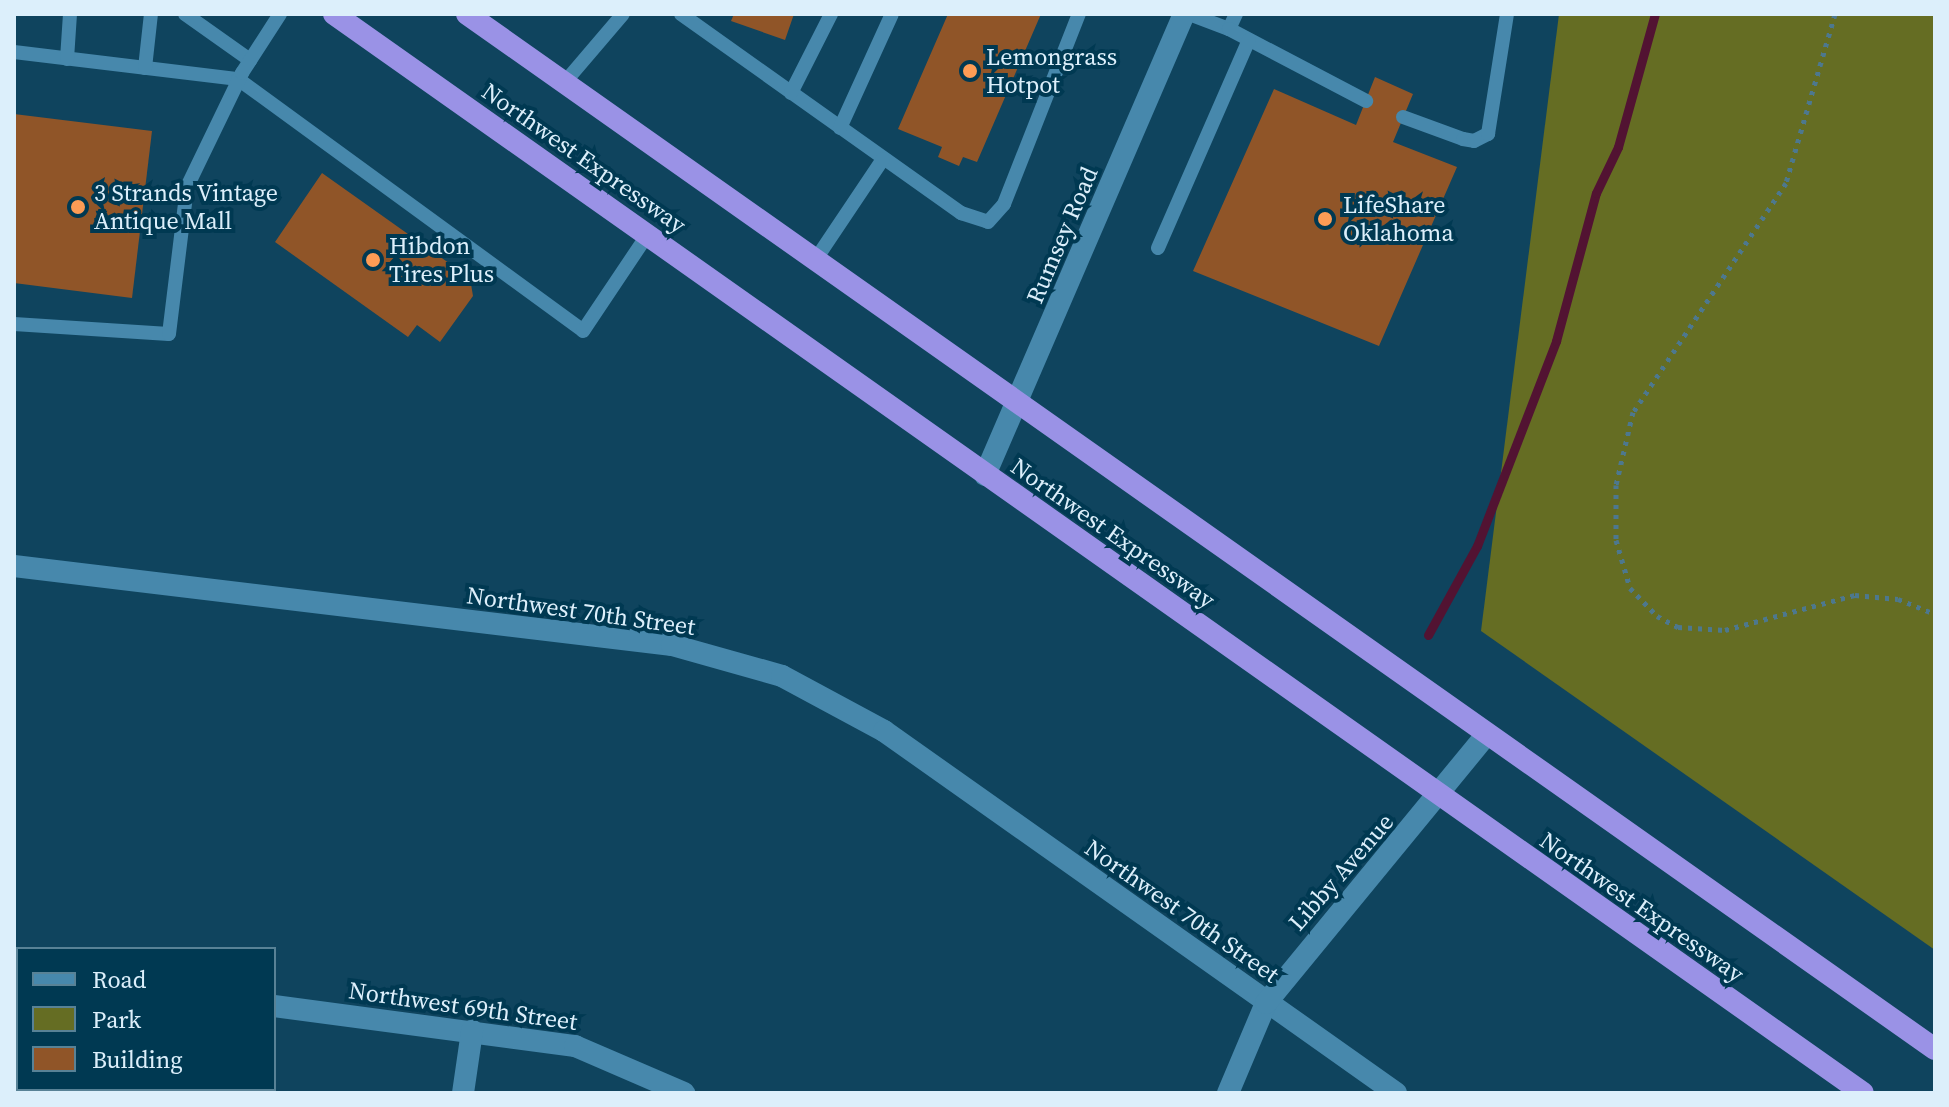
<!DOCTYPE html>
<style>
body{margin:0}
#map{position:relative;width:1949px;height:1107px;overflow:hidden;background:#0f445e;font-family:"Source Serif 4",serif}
div>[style]{position:absolute}
.green>*{inset:0;background:#656d23}
.stream>*{height:9px;margin:-4.5px;padding:0 4.5px;transform-origin:4.5px;border-radius:4.5px;background:#521332}
.building>*{inset:0;background:#905528}
.path>*{height:5px;margin-top:-2.5px;transform-origin:0;background:repeating-linear-gradient(90deg,#4d788e 0 4px,transparent 0 10px)}
.service>*{height:14px;margin:-7px;padding:0 7px;transform-origin:7px;border-radius:7px;background:#4788ac}
.minor>*{height:22px;margin:-11px;padding:0 11px;transform-origin:11px;border-radius:11px;background:#4788ac}
.trunk>*{height:22px;margin:-11px;padding:0 11px;transform-origin:11px;border-radius:11px;background:#9a92e6}
.dots>*{width:22px;height:22px;translate:-50% -50%;box-sizing:border-box;border:4px solid #003952;border-radius:50%}
span{translate:-50% -50%;white-space:nowrap;text-align:center;line-height:1.15;-webkit-text-stroke:8px #003952;paint-order:stroke}
.poi-label{font-size:24px;color:#dceffb}
.left{translate:0 -50%;text-align:left}
.street-label{font-size:24px;color:#dceffb}
.frame{position:absolute;inset:0;border:16px solid #dceffb;pointer-events:none}
.legend{position:absolute;left:16px;top:947px;width:260px;height:144px;box-sizing:border-box;background:#003952;border:2px solid #588296;margin:0;padding:10px 14px;list-style:none;font-size:24px;color:#dceffb}
.legend li{display:flex;align-items:center;gap:16px;height:40px}
.legend b{width:40px;border:2px solid #588296}
</style>
<div id="map">
<div class="green">
<i style="clip-path:polygon(1559px 14px,1935px 14px,1935px 950px,1481px 631px)"></i>
</div>
<div class="stream">
<i style="left:1428px;top:635px;width:102px;rotate:-61.2deg"></i>
<i style="left:1477px;top:546px;width:220px;rotate:-68.9deg"></i>
<i style="left:1556px;top:341px;width:153px;rotate:-74.9deg"></i>
<i style="left:1596px;top:193px;width:51px;rotate:-64.4deg"></i>
<i style="left:1618px;top:147px;width:138px;rotate:-74.5deg"></i>
</div>
<div class="building">
<i style="clip-path:polygon(734px 14px,794px 14px,785px 40px,731px 21px)"></i>
<i style="clip-path:polygon(948px 14px,1041px 14px,977px 162px,963px 157px,959px 166px,938px 157px,942px 147px,898px 129px)"></i>
<i style="clip-path:polygon(1375px 77px,1413px 94px,1393px 142px,1457px 167px,1379px 346px,1193px 271px,1274px 89px,1356px 125px)"></i>
<i style="clip-path:polygon(14px 114px,152px 131px,132px 298px,14px 283px)"></i>
<i style="clip-path:polygon(322px 173px,470px 278px,473px 296px,440px 342px,417px 325px,408px 337px,275px 242px)"></i>
</div>
<div class="path">
<i style="left:1835px;top:14px;width:176px;rotate:106.2deg"></i>
<i style="left:1786px;top:183px;width:275px;rotate:123.7deg"></i>
<i style="left:1633px;top:412px;width:75px;rotate:103.1deg"></i>
<i style="left:1616px;top:485px;width:55px;rotate:90deg"></i>
<i style="left:1616px;top:540px;width:50px;rotate:73.7deg"></i>
<i style="left:1630px;top:588px;width:39px;rotate:46deg"></i>
<i style="left:1657px;top:616px;width:24px;rotate:28deg"></i>
<i style="left:1678px;top:627px;width:47px;rotate:3.7deg"></i>
<i style="left:1725px;top:630px;width:135px;rotate:-15.1deg"></i>
<i style="left:1855px;top:595px;width:43px;rotate:5.3deg"></i>
<i style="left:1898px;top:599px;width:40px;rotate:22deg"></i>
</div>
<div class="service">
<i style="left:185px;top:14px;width:80px;rotate:35.3deg"></i>
<i style="left:681px;top:14px;width:344px;rotate:35.4deg"></i>
<i style="left:961px;top:213px;width:28px;rotate:18deg"></i>
<i style="left:988px;top:222px;width:24px;rotate:-48deg"></i>
<i style="left:1004px;top:204px;width:204px;rotate:-68.5deg"></i>
<i style="left:1189px;top:14px;width:43px;rotate:20.6deg"></i>
<i style="left:1229px;top:29px;width:17px;rotate:-65deg"></i>
<i style="left:1229px;top:29px;width:155px;rotate:27.7deg"></i>
<i style="left:14px;top:52px;width:226px;rotate:6.9deg"></i>
<i style="left:238px;top:79px;width:427px;rotate:36.1deg"></i>
<i style="left:583px;top:331px;width:117px;rotate:-56.2deg"></i>
<i style="left:67px;top:59px;width:45px;rotate:-86.2deg"></i>
<i style="left:145px;top:68px;width:54px;rotate:-83.7deg"></i>
<i style="left:565px;top:82px;width:89px;rotate:-49.5deg"></i>
<i style="left:791px;top:93px;width:89px;rotate:-63.1deg"></i>
<i style="left:1403px;top:117px;width:64px;rotate:20.1deg"></i>
<i style="left:1463px;top:139px;width:11px;rotate:10deg"></i>
<i style="left:1474px;top:141px;width:16px;rotate:-27deg"></i>
<i style="left:1488px;top:134px;width:121px;rotate:-81deg"></i>
<i style="left:840px;top:128px;width:125px;rotate:-65.5deg"></i>
<i style="left:1158px;top:248px;width:227px;rotate:-66.4deg"></i>
<i style="left:816px;top:259px;width:120px;rotate:-56.2deg"></i>
<i style="left:14px;top:324px;width:155px;rotate:3.7deg"></i>
<i style="left:169px;top:334px;width:148px;rotate:-83deg"></i>
<i style="left:187px;top:187px;width:127px;rotate:-64.2deg"></i>
<i style="left:242px;top:73px;width:70px;rotate:-57.2deg"></i>
</div>
<div class="minor">
<i style="left:985px;top:475px;width:502px;rotate:-66.65deg"></i>
<i style="left:14px;top:566px;width:663px;rotate:6.85deg"></i>
<i style="left:672px;top:645px;width:114px;rotate:15.7deg"></i>
<i style="left:782px;top:676px;width:116px;rotate:28.3deg"></i>
<i style="left:884px;top:731px;width:627px;rotate:35.26deg"></i>
<i style="left:14px;top:974px;width:4px"></i>
<i style="left:274px;top:1006px;width:304px;rotate:7.6deg"></i>
<i style="left:575px;top:1046px;width:119px;rotate:23.3deg"></i>
<i style="left:463px;top:1093px;width:63px;rotate:-81.7deg"></i>
<i style="left:1228px;top:1093px;width:98px;rotate:-67.1deg"></i>
<i style="left:1266px;top:1003px;width:347px;rotate:-50.6deg"></i>
</div>
<div class="trunk">
<i style="left:334px;top:14px;width:1871px;rotate:35.21deg"></i>
<i style="left:467px;top:14px;width:1796px;rotate:35.19deg"></i>
</div>
<div class="dots">
<i style="left:970px;top:71px;background:#fd9c55"></i>
<i style="left:78px;top:207px;background:#fd9c55"></i>
<i style="left:1325px;top:219px;background:#fd9c55"></i>
<i style="left:373px;top:260px;background:#fd9c55"></i>
</div>
<div class="poi-label">
<span class="left" style="left:986px;top:71px">Lemongrass<br>Hotpot</span>
<span class="left" style="left:94px;top:207px">3 Strands Vintage<br>Antique Mall</span>
<span class="left" style="left:1343px;top:219px">LifeShare<br>Oklahoma</span>
<span class="left" style="left:389px;top:260px">Hibdon<br>Tires Plus</span>
</div>
<div class="street-label">
<span style="left:584px;top:158px;rotate:35deg">Northwest Expressway</span>
<span style="left:1062px;top:235px;rotate:-67deg">Rumsey Road</span>
<span style="left:1113px;top:533px;rotate:35deg">Northwest Expressway</span>
<span style="left:581px;top:611px;rotate:8deg">Northwest 70th Street</span>
<span style="left:1341px;top:872px;rotate:-49deg">Libby Avenue</span>
<span style="left:1642px;top:907px;rotate:35deg">Northwest Expressway</span>
<span style="left:1182px;top:911px;rotate:35deg">Northwest 70th Street</span>
<span style="left:463px;top:1006px;rotate:8deg">Northwest 69th Street</span>
</div>
<div class="frame"></div>
<ul class="legend">
<li><b style="height:10px;background:#4788ac"></b>Road</li>
<li><b style="height:22px;background:#656d23"></b>Park</li>
<li><b style="height:22px;background:#905528"></b>Building</li>
</ul>
</div>
